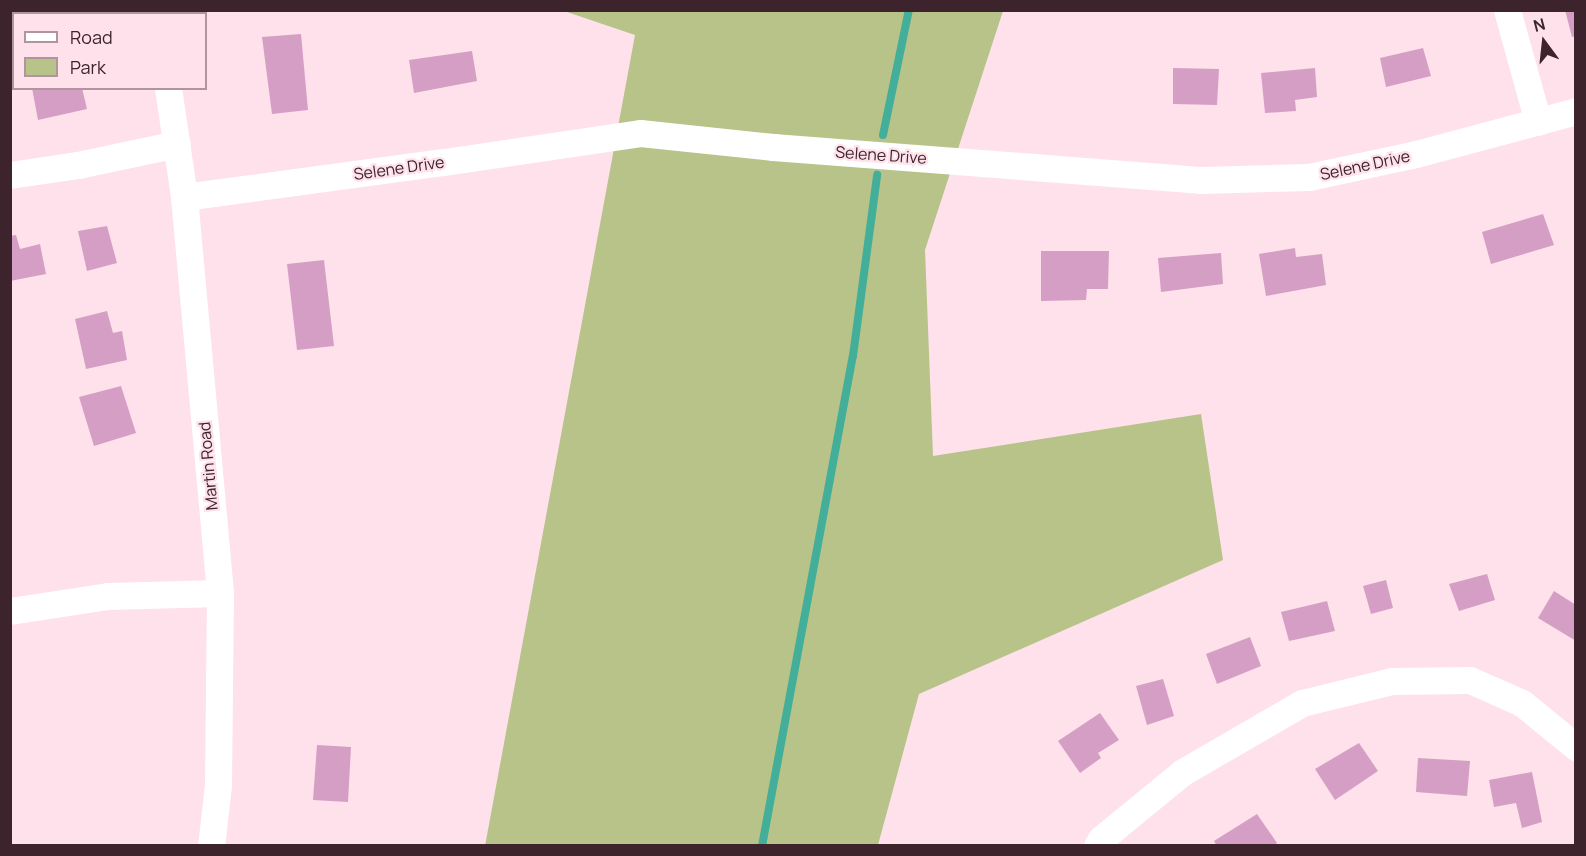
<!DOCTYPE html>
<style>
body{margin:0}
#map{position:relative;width:1586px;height:856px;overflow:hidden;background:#fee1ea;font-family:Manrope,sans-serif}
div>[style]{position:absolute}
.green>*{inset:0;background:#b7c388}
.stream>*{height:8px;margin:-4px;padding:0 4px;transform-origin:4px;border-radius:4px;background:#43ae99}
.building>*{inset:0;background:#d59ec5}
.minor>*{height:27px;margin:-13.5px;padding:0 13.5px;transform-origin:13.5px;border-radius:13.5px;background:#fff}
span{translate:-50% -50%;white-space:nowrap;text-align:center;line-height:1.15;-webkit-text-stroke:4.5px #fee1ea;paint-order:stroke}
.street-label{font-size:16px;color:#3d232c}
.frame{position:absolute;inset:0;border:12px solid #3d232c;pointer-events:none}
.legend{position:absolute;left:12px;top:12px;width:195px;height:78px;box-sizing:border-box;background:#fee1ea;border:2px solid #b1959e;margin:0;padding:8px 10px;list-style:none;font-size:18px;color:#3d232c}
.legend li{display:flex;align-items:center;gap:12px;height:30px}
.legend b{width:30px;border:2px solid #b1959e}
.north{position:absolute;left:1514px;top:12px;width:60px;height:60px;-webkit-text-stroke:4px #fee1ea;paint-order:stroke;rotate:345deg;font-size:16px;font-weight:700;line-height:24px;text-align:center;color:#3d232c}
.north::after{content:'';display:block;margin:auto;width:21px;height:27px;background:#3d232c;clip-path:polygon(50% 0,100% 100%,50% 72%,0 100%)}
</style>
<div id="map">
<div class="green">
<i style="clip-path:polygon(564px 11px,1003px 11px,925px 250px,933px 456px,1201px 414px,1223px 560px,919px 694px,878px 845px,485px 846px,635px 35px)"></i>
</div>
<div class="stream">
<i style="left:883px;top:135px;width:128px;rotate:-78.3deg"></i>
<i style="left:762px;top:846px;width:498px;rotate:-79.5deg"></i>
<i style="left:853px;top:356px;width:183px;rotate:-82.4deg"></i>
</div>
<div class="building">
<i style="clip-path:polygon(1565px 10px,1576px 10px,1576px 36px,1572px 37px)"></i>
<i style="clip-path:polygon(301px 34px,308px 110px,272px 114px,262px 37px)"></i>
<i style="clip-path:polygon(1423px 48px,1431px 76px,1386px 87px,1380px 58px)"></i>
<i style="clip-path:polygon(472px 51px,477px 81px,414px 93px,409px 60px)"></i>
<i style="clip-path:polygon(1173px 68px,1219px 69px,1217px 105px,1173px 104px)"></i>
<i style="clip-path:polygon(1315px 68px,1317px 97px,1295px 100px,1296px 111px,1265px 113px,1261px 73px)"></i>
<i style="clip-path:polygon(32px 88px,82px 88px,87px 109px,38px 120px)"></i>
<i style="clip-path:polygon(1543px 214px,1554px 245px,1491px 264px,1482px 232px)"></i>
<i style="clip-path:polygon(107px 226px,117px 263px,87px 271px,78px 231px)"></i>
<i style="clip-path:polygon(16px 235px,20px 249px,40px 244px,46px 274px,10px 281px,10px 236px)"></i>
<i style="clip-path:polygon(1295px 248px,1296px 257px,1322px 254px,1326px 285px,1266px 296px,1259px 254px)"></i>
<i style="clip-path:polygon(1041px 251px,1109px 251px,1108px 289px,1087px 289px,1086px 300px,1041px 301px)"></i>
<i style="clip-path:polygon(1221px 253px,1223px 284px,1161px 292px,1158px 258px)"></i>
<i style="clip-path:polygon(324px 260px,334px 346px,297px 350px,287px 264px)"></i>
<i style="clip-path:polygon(107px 311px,113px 333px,122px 331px,127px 360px,86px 369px,75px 319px)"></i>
<i style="clip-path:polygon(121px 386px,136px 433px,94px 446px,79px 397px)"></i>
<i style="clip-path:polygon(1487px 574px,1495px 600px,1459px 611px,1449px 584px)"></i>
<i style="clip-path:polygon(1386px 580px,1393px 608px,1371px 614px,1363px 586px)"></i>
<i style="clip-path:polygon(1554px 591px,1576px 605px,1576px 641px,1538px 618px)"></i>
<i style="clip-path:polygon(1327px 601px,1335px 631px,1289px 641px,1281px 612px)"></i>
<i style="clip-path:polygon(1250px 637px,1261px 666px,1217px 684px,1206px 654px)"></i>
<i style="clip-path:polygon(1163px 679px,1174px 716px,1147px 725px,1136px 686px)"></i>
<i style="clip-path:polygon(1100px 713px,1119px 740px,1098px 753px,1101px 758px,1080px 773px,1058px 741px)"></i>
<i style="clip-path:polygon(1359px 743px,1378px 771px,1335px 800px,1315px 769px)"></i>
<i style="clip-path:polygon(317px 745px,351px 747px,348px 802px,313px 800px)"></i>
<i style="clip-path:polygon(1418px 758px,1470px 761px,1467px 796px,1416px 792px)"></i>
<i style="clip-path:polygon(1532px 772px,1542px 822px,1522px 828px,1516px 803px,1494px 807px,1489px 780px)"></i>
<i style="clip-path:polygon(1257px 814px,1277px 843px,1273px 846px,1217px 846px,1214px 841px)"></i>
</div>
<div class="minor">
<i style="left:154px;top:10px;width:4px;rotate:76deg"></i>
<i style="left:1507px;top:10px;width:116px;rotate:74.5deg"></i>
<i style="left:168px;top:88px;width:110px;rotate:81.6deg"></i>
<i style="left:184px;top:197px;width:398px;rotate:84.8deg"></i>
<i style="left:220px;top:593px;width:192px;rotate:90.6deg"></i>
<i style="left:218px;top:785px;width:61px;rotate:96.5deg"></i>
<i style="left:10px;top:175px;width:69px;rotate:-8.4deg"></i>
<i style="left:78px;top:165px;width:101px;rotate:-12deg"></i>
<i style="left:184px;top:197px;width:262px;rotate:-7.7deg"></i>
<i style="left:444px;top:162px;width:198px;rotate:-8.4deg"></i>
<i style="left:640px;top:133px;width:134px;rotate:6deg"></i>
<i style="left:773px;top:147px;width:428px;rotate:4.4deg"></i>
<i style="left:1200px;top:180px;width:109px;rotate:-1.6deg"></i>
<i style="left:1309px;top:177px;width:109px;rotate:-12.1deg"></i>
<i style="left:1416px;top:154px;width:166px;rotate:-15deg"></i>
<i style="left:10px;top:611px;width:99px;rotate:-8.7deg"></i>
<i style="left:108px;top:596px;width:112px;rotate:-1.5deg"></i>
<i style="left:1097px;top:846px;width:8px;rotate:-60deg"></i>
<i style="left:1101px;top:839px;width:106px;rotate:-39.3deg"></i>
<i style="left:1183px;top:772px;width:138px;rotate:-30.1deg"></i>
<i style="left:1302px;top:703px;width:93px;rotate:-13.7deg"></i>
<i style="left:1392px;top:681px;width:78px;rotate:-0.7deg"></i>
<i style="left:1470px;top:680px;width:57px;rotate:23.9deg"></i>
<i style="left:1522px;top:703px;width:70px;rotate:39.2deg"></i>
</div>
<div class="street-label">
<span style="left:881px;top:155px;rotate:4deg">Selene Drive</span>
<span style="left:1365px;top:165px;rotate:-12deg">Selene Drive</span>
<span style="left:399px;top:168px;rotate:-8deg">Selene Drive</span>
<span style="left:208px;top:466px;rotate:-95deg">Martin Road</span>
</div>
<div class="frame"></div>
<ul class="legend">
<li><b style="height:8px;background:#fff"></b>Road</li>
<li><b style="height:16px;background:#b7c388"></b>Park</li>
</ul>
<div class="north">N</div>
</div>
